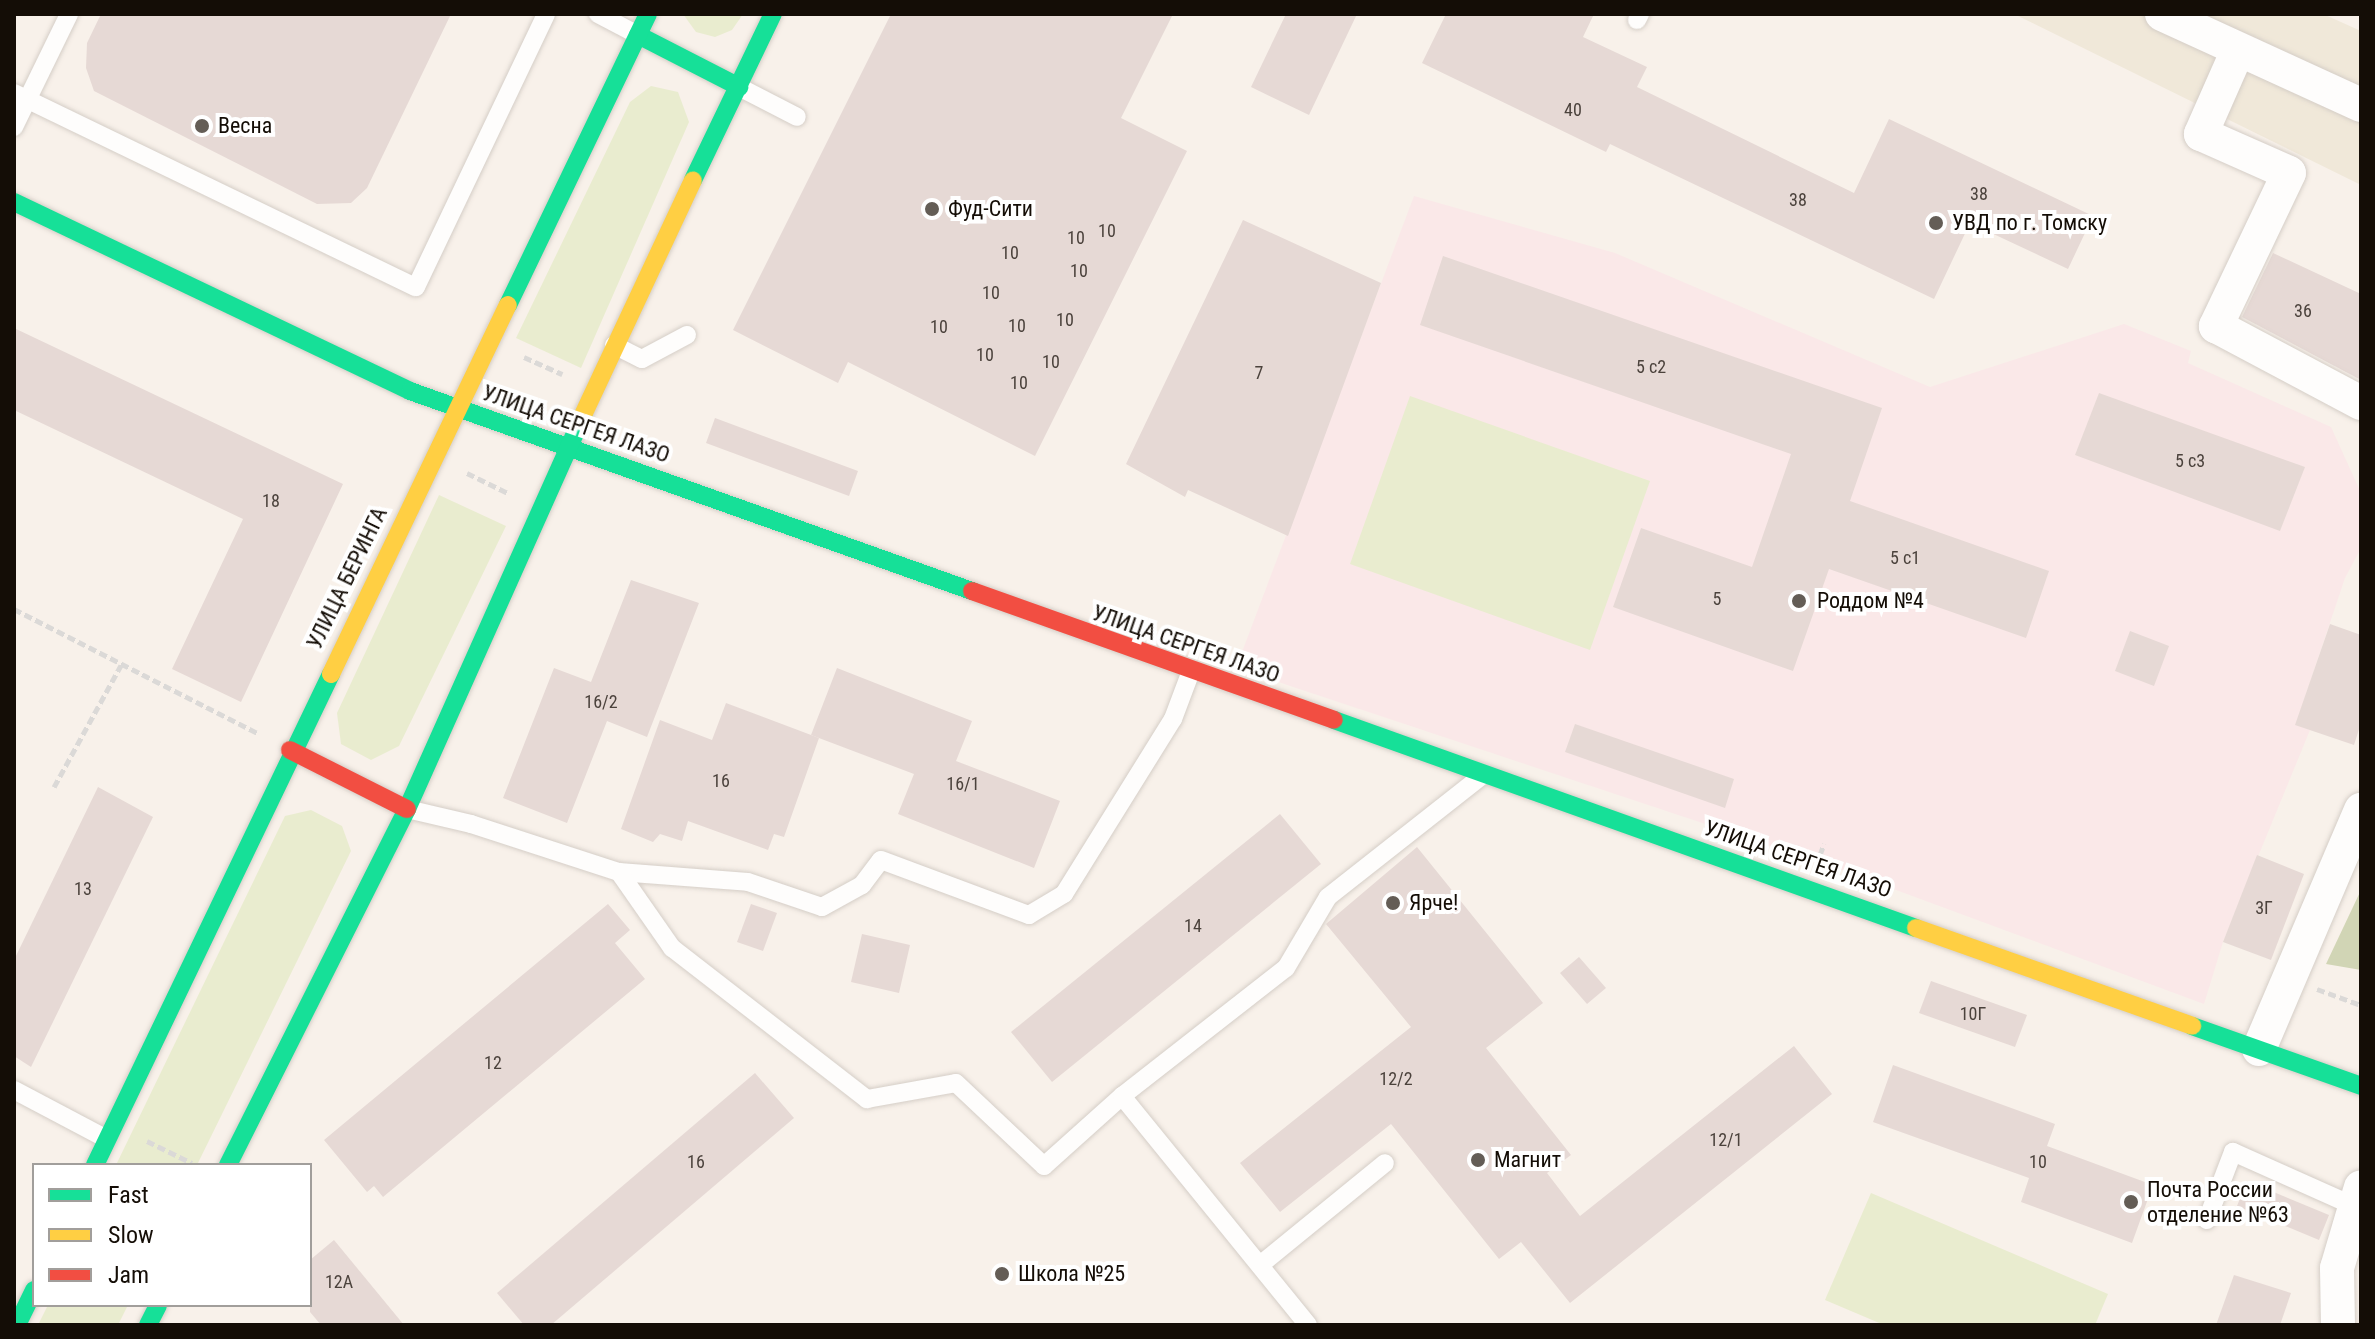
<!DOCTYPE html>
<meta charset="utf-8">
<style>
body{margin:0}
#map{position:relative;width:2375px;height:1339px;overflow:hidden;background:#f8f1ea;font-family:"Roboto Condensed",sans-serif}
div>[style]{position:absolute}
.industrial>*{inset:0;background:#f0e8d9}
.medical>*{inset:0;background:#fae8e8}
.green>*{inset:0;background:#e9eccf}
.forest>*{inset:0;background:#d1d5b5}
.building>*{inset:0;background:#e6d9d5}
.path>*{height:5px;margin-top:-2.5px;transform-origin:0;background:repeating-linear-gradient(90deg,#dbd9d7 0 8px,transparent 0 12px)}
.roads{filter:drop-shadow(0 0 2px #d5cec7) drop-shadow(0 0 2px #d5cec7)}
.lane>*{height:18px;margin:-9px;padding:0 9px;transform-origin:9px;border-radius:9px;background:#fefdfc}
.street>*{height:34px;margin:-17px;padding:0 17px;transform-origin:17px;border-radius:17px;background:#fefdfc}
.fast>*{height:18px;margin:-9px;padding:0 9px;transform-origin:9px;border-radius:9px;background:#16e098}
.slow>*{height:18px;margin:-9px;padding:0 9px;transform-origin:9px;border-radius:9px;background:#ffcf43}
.jam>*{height:18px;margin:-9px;padding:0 9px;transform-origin:9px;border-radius:9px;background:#f24e42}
.dots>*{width:22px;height:22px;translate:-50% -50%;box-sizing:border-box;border:4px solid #fff;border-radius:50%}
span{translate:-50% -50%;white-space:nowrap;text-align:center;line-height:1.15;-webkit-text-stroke:8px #fff;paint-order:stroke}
.number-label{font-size:18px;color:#4b423c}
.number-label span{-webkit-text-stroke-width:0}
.poi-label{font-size:22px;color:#140d06}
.left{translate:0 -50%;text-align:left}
.street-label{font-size:22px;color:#140d06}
.frame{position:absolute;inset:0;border:16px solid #140d06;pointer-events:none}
.legend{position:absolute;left:32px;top:1163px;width:280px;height:144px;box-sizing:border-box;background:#fff;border:2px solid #a19e9b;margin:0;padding:10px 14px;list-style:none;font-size:24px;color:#140d06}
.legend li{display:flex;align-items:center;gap:16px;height:40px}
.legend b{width:40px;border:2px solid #a19e9b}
</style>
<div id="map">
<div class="industrial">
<i style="clip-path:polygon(2014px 14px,2323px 14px,2361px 31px,2361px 185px)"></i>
</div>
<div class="medical">
<i style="clip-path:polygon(1414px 196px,1615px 253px,1930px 387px,2124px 324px,2191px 351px,2188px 363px,2331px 427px,2361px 493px,2361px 548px,2345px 578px,2296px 724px,2310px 730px,2223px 942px,2204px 1004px,1823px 863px,1236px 668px)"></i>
</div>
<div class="green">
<i style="clip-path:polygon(683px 14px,743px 14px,732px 30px,715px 37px,696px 32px)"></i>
<i style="clip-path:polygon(651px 86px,678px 92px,689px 122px,581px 368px,516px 338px,630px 102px)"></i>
<i style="clip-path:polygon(1410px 396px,1650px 481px,1590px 650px,1350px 564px)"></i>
<i style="clip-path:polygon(439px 495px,506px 526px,399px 746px,371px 760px,341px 744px,337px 713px)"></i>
<i style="clip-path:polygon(311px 810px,342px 826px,351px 851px,197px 1165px,116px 1165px,285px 816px)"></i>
<i style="clip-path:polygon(1871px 1193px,2108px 1294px,2095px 1325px,1884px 1325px,1825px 1300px)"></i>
<i style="clip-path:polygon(48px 1305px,128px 1305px,118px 1325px,38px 1325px)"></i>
</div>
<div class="forest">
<i style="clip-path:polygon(2361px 890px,2361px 970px,2326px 964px)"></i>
</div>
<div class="building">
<i style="clip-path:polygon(101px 14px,451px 14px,367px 188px,351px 203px,317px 204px,94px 91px,86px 68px,87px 43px)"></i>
<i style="clip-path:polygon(891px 14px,1173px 14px,1121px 118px,1187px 151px,1035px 456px,848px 362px,838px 383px,733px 330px)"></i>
<i style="clip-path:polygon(1286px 14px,1357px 14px,1309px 115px,1251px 87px)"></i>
<i style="clip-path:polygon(1446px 14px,1594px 14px,1583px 37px,1647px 67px,1637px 87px,1854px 193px,1889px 119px,2093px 216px,2068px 269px,1970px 223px,1934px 299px,1610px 144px,1606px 152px,1422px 63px)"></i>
<i style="clip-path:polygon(1243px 220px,1381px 283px,1288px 536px,1188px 490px,1185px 497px,1126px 464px)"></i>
<i style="clip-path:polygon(2273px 253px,2361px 294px,2361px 380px,2242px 317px)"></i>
<i style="clip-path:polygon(1443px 256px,1882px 408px,1850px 501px,2049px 571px,2026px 638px,1829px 569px,1793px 671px,1613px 607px,1641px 528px,1752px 567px,1791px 454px,1420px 325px)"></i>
<i style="clip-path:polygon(14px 328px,343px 484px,241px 702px,172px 669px,243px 519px,14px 410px)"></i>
<i style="clip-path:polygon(2099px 393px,2305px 467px,2280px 531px,2075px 455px)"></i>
<i style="clip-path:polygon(715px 418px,858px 471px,849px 496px,706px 443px)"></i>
<i style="clip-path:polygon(631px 580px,699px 603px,647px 737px,607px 721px,567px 823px,503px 798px,554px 668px,591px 682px)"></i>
<i style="clip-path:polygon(2330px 624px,2361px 635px,2361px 723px,2354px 745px,2295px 725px)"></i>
<i style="clip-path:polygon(2130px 631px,2169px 646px,2154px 686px,2115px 671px)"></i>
<i style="clip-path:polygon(837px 668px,972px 721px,956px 761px,1060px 801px,1034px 868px,898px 814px,914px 774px,811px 735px)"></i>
<i style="clip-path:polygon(726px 703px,819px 738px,784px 837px,774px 834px,768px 850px,688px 821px,682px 841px,660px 834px,653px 842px,621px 829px,660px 720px,712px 740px)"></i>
<i style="clip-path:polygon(1575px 724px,1734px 779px,1725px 808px,1565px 752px)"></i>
<i style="clip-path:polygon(98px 787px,153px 817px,31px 1067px,14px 1056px,14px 960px)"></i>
<i style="clip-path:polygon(1280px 814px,1321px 864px,1052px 1082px,1011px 1032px)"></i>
<i style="clip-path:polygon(1417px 847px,1543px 1003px,1486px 1048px,1571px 1155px,1547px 1173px,1580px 1216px,1794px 1046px,1832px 1094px,1570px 1303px,1521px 1242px,1499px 1259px,1391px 1124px,1280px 1212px,1240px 1163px,1411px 1027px,1326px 924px)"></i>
<i style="clip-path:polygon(2257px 855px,2304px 874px,2271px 960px,2223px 942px)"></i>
<i style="clip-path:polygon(608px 904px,630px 930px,615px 943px,645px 979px,383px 1197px,374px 1186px,367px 1192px,324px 1140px)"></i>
<i style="clip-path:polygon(751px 904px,777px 913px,763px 951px,737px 942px)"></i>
<i style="clip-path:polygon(862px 934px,910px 945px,899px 993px,851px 982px)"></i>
<i style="clip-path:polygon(1579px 957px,1606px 988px,1587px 1004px,1560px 973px)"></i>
<i style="clip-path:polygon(1931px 981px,2027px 1015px,2015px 1047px,1919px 1013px)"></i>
<i style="clip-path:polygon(1893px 1065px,2055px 1124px,2047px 1146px,2153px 1185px,2132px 1243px,2021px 1202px,2029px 1178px,1873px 1122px)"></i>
<i style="clip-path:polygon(755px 1073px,794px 1118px,551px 1325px,524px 1325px,497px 1293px)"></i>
<i style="clip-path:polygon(2247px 1181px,2329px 1215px,2319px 1240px,2237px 1206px)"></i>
<i style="clip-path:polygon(334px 1240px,404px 1325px,321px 1325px,310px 1312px,310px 1260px)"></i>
<i style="clip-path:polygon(2234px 1275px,2291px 1293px,2280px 1325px,2216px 1325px)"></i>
</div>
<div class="path">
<i style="left:524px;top:357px;width:42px;rotate:24.1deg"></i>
<i style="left:467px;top:473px;width:46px;rotate:26deg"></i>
<i style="left:14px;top:609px;width:273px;rotate:27deg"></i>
<i style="left:54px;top:787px;width:139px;rotate:-61.2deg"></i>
<i style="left:1820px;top:855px;width:12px;rotate:-70deg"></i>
<i style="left:2317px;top:989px;width:47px;rotate:20deg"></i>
<i style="left:147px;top:1141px;width:50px;rotate:26.1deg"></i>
</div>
<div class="roads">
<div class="lane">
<i style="left:598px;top:14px;width:45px;rotate:27.7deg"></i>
<i style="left:1637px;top:20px;width:7px;rotate:-63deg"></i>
<i style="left:739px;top:87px;width:65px;rotate:27.3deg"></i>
<i style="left:14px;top:93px;width:446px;rotate:25.8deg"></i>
<i style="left:416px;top:287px;width:302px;rotate:-64.5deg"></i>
<i style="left:14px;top:127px;width:126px;rotate:-64deg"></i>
<i style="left:614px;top:345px;width:31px;rotate:27deg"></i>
<i style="left:642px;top:359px;width:51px;rotate:-28.1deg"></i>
<i style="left:407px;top:809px;width:66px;rotate:13.2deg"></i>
<i style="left:471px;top:824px;width:156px;rotate:18deg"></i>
<i style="left:619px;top:872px;width:129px;rotate:4.4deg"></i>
<i style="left:748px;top:882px;width:78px;rotate:18.7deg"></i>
<i style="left:822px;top:907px;width:46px;rotate:-28.8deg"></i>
<i style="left:862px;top:885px;width:31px;rotate:-53deg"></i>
<i style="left:881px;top:860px;width:158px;rotate:20.4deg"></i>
<i style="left:1029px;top:915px;width:41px;rotate:-31deg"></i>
<i style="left:1064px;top:894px;width:206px;rotate:-58.1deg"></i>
<i style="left:1173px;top:719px;width:51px;rotate:-69.4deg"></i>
<i style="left:619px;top:872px;width:93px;rotate:55.1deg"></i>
<i style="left:672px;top:948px;width:247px;rotate:37.8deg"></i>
<i style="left:867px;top:1099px;width:90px;rotate:-10.2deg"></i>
<i style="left:956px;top:1083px;width:121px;rotate:43.3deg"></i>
<i style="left:1044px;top:1166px;width:105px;rotate:-41.9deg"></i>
<i style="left:14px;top:1090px;width:105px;rotate:27.8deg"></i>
<i style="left:2207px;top:1220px;width:73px;rotate:-69.1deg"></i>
<i style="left:2233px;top:1152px;width:133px;rotate:24.1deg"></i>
<i style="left:1260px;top:1265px;width:161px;rotate:-39.2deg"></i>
<i style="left:1308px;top:1325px;width:295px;rotate:-129.1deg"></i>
<i style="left:1122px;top:1096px;width:208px;rotate:-38deg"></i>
<i style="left:1286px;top:968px;width:82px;rotate:-59.4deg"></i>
<i style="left:1328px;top:897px;width:196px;rotate:-38.2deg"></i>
</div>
<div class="street">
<i style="left:2162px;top:14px;width:219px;rotate:24.6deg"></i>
<i style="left:2238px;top:50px;width:92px;rotate:113.8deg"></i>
<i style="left:2201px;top:134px;width:96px;rotate:23.9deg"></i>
<i style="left:2289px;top:173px;width:170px;rotate:115.5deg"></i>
<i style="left:2216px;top:326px;width:164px;rotate:28deg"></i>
<i style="left:2259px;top:1049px;width:260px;rotate:-66.9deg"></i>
<i style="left:2338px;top:1325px;width:57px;rotate:-91deg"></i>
<i style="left:2337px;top:1268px;width:84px;rotate:-73.5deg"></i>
</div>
<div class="fast">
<i style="left:638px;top:35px;width:114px;rotate:27.2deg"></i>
<i style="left:693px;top:180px;width:184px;rotate:-64.3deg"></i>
<i style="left:14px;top:202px;width:439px;rotate:25.5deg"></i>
<i style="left:410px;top:391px;width:597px;rotate:19.59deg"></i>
<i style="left:508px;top:305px;width:323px;rotate:-64.3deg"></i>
<i style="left:1334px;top:720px;width:618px;rotate:19.67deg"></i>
<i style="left:2192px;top:1026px;width:179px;rotate:19.5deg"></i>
<i style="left:95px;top:1165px;width:545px;rotate:-64.33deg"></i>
<i style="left:228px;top:1165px;width:398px;rotate:-63.3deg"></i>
<i style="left:407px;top:809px;width:432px;rotate:-65.9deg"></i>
<i style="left:17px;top:1325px;width:39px;rotate:-64deg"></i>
<i style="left:148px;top:1325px;width:22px;rotate:-63deg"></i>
</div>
<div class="slow">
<i style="left:583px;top:415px;width:259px;rotate:-64.9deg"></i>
<i style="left:331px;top:674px;width:409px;rotate:-64.4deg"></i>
<i style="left:1916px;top:928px;width:293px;rotate:19.5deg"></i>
</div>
<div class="jam">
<i style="left:972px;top:591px;width:384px;rotate:19.6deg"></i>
<i style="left:290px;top:750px;width:131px;rotate:26.8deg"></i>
</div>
</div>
<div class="dots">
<i style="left:202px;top:126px;background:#645d56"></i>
<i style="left:932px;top:209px;background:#645d56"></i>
<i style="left:1936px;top:223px;background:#645d56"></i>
<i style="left:1799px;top:601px;background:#645d56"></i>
<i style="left:1393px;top:903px;background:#645d56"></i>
<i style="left:1478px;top:1160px;background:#645d56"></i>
<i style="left:2131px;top:1202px;background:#645d56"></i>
<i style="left:1002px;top:1274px;background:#645d56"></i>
</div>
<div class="number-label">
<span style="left:1573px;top:110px">40</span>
<span style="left:1979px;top:194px">38</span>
<span style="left:1798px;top:200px">38</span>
<span style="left:1107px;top:231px">10</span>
<span style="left:1076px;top:238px">10</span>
<span style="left:1010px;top:253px">10</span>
<span style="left:1079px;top:271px">10</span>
<span style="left:991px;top:293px">10</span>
<span style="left:2303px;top:311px">36</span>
<span style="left:1065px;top:320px">10</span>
<span style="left:1017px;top:326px">10</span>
<span style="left:939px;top:327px">10</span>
<span style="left:985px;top:355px">10</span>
<span style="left:1051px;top:362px">10</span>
<span style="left:1651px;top:367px">5 с2</span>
<span style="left:1259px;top:373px">7</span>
<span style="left:1019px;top:383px">10</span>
<span style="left:2190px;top:461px">5 с3</span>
<span style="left:271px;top:501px">18</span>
<span style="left:1905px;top:558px">5 с1</span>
<span style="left:1717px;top:599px">5</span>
<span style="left:601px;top:702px">16/2</span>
<span style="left:721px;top:781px">16</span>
<span style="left:963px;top:784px">16/1</span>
<span style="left:83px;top:889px">13</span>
<span style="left:2264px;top:908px">3Г</span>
<span style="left:1193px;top:926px">14</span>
<span style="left:1973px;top:1014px">10Г</span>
<span style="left:493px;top:1063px">12</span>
<span style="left:1396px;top:1079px">12/2</span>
<span style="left:1726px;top:1140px">12/1</span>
<span style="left:696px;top:1162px">16</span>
<span style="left:2038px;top:1162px">10</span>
<span style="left:339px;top:1282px">12А</span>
</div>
<div class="poi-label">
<span class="left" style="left:218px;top:126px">Весна</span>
<span class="left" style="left:948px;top:209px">Фуд-Сити</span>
<span class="left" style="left:1952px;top:223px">УВД по г. Томску</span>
<span class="left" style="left:1817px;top:601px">Роддом №4</span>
<span class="left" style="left:1409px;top:903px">Ярче!</span>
<span class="left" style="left:1494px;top:1160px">Магнит</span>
<span class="left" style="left:2147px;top:1202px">Почта России<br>отделение №63</span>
<span class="left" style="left:1018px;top:1274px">Школа №25</span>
</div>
<div class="street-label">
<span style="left:576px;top:424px;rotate:19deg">УЛИЦА СЕРГЕЯ ЛАЗО</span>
<span style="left:347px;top:578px;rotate:-64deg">УЛИЦА БЕРИНГА</span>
<span style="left:1186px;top:644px;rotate:19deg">УЛИЦА СЕРГЕЯ ЛАЗО</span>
<span style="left:1798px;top:859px;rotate:19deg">УЛИЦА СЕРГЕЯ ЛАЗО</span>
</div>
<div class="frame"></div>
<ul class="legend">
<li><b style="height:10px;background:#16e098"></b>Fast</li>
<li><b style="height:10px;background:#ffcf43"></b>Slow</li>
<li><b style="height:10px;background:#f24e42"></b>Jam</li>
</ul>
</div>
